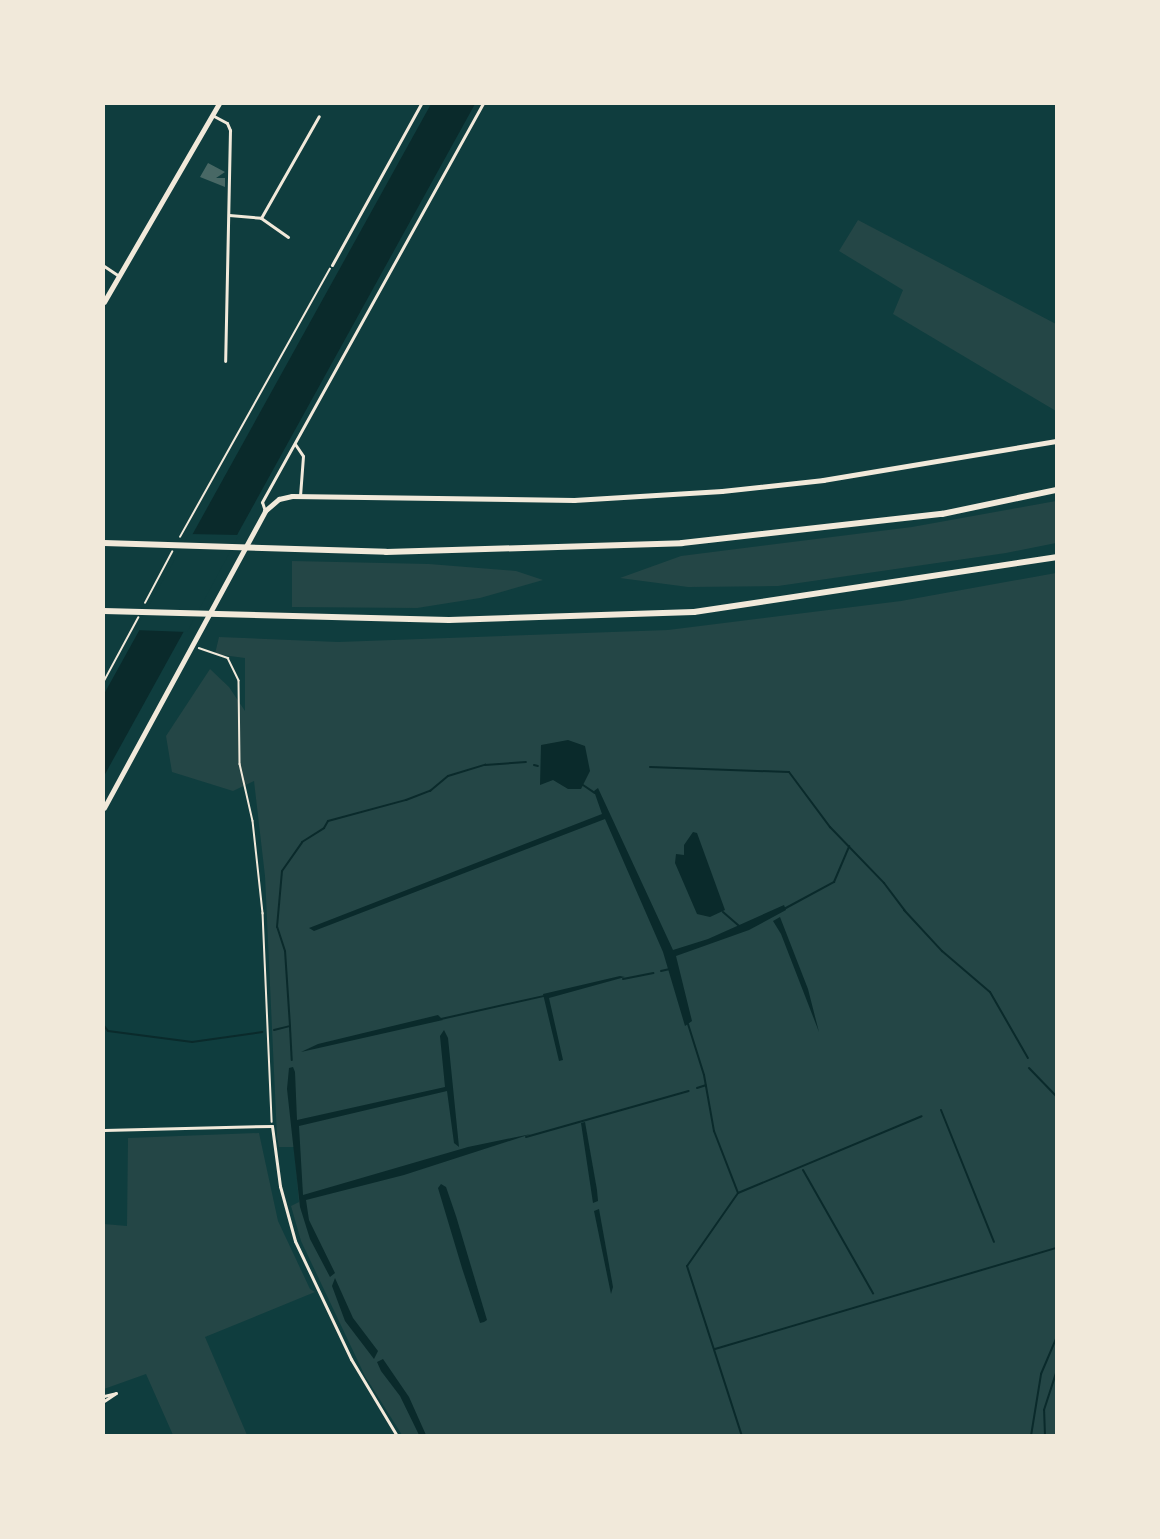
<!DOCTYPE html>
<style>
body{margin:0}
#map{position:relative;width:1160px;height:1539px;overflow:hidden;background:#0f3d3e;font-family:"Sofia Sans Condensed",sans-serif}
div>[style]{position:absolute}
.green>*{inset:0;background:#244646}
.water>*{inset:0;background:#0a2a2b}
.pier>*{inset:0;background:#0f3d3e}
.stream>*{height:2px;margin:-1px;padding:0 1px;transform-origin:1px;border-radius:1px;background:#0a2a2b}
.building>*{inset:0;background:#486865}
.path>*{height:1.5px;margin:-0.75px;padding:0 0.75px;transform-origin:0.75px;border-radius:0.75px;background:#f1e9da}
.minor>*{height:3px;margin:-1.5px;padding:0 1.5px;transform-origin:1.5px;border-radius:1.5px;background:#f1e9da}
.secondary>*{height:4.5px;margin:-2.25px;padding:0 2.25px;transform-origin:2.25px;border-radius:2.25px;background:#f1e9da}
.motorway>*{height:6px;margin:-3px;padding:0 3px;transform-origin:3px;border-radius:3px;background:#f1e9da}
span{translate:-50% -50%;white-space:nowrap;text-align:center;line-height:1.15;-webkit-text-stroke:5px #f1e9da;paint-order:stroke}
.frame{position:absolute;inset:0;border:105px solid #f1e9da;pointer-events:none}
</style>
<div id="map">
<div class="green">
<i style="clip-path:polygon(858px 220px,1056px 324px,1056px 411px,893px 314px,903px 290px,839px 251px)"></i>
<i style="clip-path:polygon(1056px 501px,1056px 543px,1006px 553px,778px 586px,688px 587px,620px 578px,681px 556px,912px 527px)"></i>
<i style="clip-path:polygon(292px 561px,429px 564px,516px 571px,543px 580px,480px 598px,417px 608px,292px 607px)"></i>
<i style="clip-path:polygon(1056px 573px,1056px 1435px,402px 1435px,365px 1376px,301px 1241px,291px 1206px,299px 1202px,294px 1147px,279px 1147px,277px 1137px,265px 876px,254px 781px,233px 791px,172px 772px,166px 736px,210px 669px,229px 687px,245px 711px,245px 658px,215px 654px,219px 637px,338px 642px,668px 630px,901px 601px)"></i>
<i style="clip-path:polygon(259px 1133px,278px 1221px,310px 1289px,315px 1292px,205px 1337px,247px 1435px,173px 1435px,146px 1374px,104px 1389px,104px 1224px,127px 1226px,128px 1138px)"></i>
</div>
<div class="water">
<i style="clip-path:polygon(431px 104px,475px 104px,104px 776px,104px 694px)"></i>
<i style="clip-path:polygon(568px 740px,585px 746px,590px 771px,581px 789px,568px 789px,553px 780px,540px 785px,541px 745px)"></i>
<i style="clip-path:polygon(598px 788px,673px 950px,708px 939px,784px 905px,786px 910px,749px 930px,676px 956px,692px 1021px,685px 1026px,663px 952px,605px 819px,314px 931px,309px 928px,602px 814px,594px 791px)"></i>
<i style="clip-path:polygon(693px 832px,697px 833px,725px 910px,710px 917px,697px 914px,675px 863px,676px 854px,684px 855px,684px 845px)"></i>
<i style="clip-path:polygon(780px 917px,808px 989px,819px 1032px,781px 934px,773px 921px)"></i>
<i style="clip-path:polygon(620px 976px,625px 977px,549px 998px,563px 1060px,559px 1061px,543px 994px)"></i>
<i style="clip-path:polygon(438px 1015px,443px 1020px,301px 1052px,318px 1044px)"></i>
<i style="clip-path:polygon(444px 1030px,448px 1038px,459px 1147px,454px 1143px,447px 1091px,299px 1126px,303px 1195px,468px 1147px,531px 1134px,404px 1175px,306px 1200px,309px 1220px,335px 1273px,330px 1277px,310px 1239px,300px 1207px,287px 1089px,289px 1068px,293px 1067px,295px 1072px,297px 1120px,445px 1087px,440px 1036px)"></i>
<i style="clip-path:polygon(585px 1122px,597px 1190px,598px 1201px,593px 1203px,581px 1123px)"></i>
<i style="clip-path:polygon(441px 1184px,446px 1187px,456px 1216px,487px 1320px,484px 1322px,480px 1323px,462px 1268px,438px 1188px)"></i>
<i style="clip-path:polygon(599px 1209px,613px 1287px,611px 1294px,594px 1211px)"></i>
<i style="clip-path:polygon(335px 1278px,353px 1318px,378px 1351px,374px 1359px,345px 1321px,332px 1286px)"></i>
<i style="clip-path:polygon(383px 1359px,409px 1397px,426px 1435px,419px 1435px,400px 1396px,381px 1371px,377px 1362px)"></i>
</div>
<div class="pier">
<i style="clip-path:polygon(189px 534px,239px 535px,187px 632px,135px 630px)"></i>
</div>
<div class="stream">
<i style="left:534px;top:765px;width:4px;rotate:14deg"></i>
<i style="left:650px;top:767px;width:139px;rotate:2.1deg"></i>
<i style="left:789px;top:772px;width:69px;rotate:53.3deg"></i>
<i style="left:830px;top:827px;width:78px;rotate:46deg"></i>
<i style="left:884px;top:883px;width:34px;rotate:53deg"></i>
<i style="left:904px;top:910px;width:56px;rotate:47.2deg"></i>
<i style="left:942px;top:951px;width:63px;rotate:40.5deg"></i>
<i style="left:990px;top:992px;width:76px;rotate:60.1deg"></i>
<i style="left:583px;top:785px;width:14px;rotate:34deg"></i>
<i style="left:784px;top:909px;width:57px;rotate:-28.4deg"></i>
<i style="left:834px;top:882px;width:39px;rotate:-67deg"></i>
<i style="left:723px;top:912px;width:21px;rotate:41deg"></i>
<i style="left:661px;top:971px;width:9px;rotate:-13deg"></i>
<i style="left:623px;top:979px;width:31px;rotate:-11deg"></i>
<i style="left:441px;top:1019px;width:106px;rotate:-12.6deg"></i>
<i style="left:688px;top:1024px;width:53px;rotate:72.6deg"></i>
<i style="left:704px;top:1075px;width:57px;rotate:79.9deg"></i>
<i style="left:714px;top:1131px;width:66px;rotate:68.8deg"></i>
<i style="left:738px;top:1193px;width:89px;rotate:124.9deg"></i>
<i style="left:687px;top:1266px;width:179px;rotate:72.1deg"></i>
<i style="left:104px;top:1026px;width:6px;rotate:51deg"></i>
<i style="left:108px;top:1031px;width:85px;rotate:7.5deg"></i>
<i style="left:192px;top:1042px;width:71px;rotate:-8.1deg"></i>
<i style="left:290px;top:1027px;width:33px;rotate:87deg"></i>
<i style="left:274px;top:1030px;width:16px;rotate:-14deg"></i>
<i style="left:290px;top:1026px;width:75px;rotate:-93.8deg"></i>
<i style="left:285px;top:951px;width:25px;rotate:-108deg"></i>
<i style="left:277px;top:927px;width:56px;rotate:-84.9deg"></i>
<i style="left:282px;top:871px;width:35px;rotate:-55deg"></i>
<i style="left:302px;top:842px;width:26px;rotate:-32deg"></i>
<i style="left:324px;top:828px;width:8px;rotate:-60deg"></i>
<i style="left:328px;top:821px;width:81px;rotate:-15.1deg"></i>
<i style="left:406px;top:800px;width:26px;rotate:-21deg"></i>
<i style="left:430px;top:791px;width:23px;rotate:-40deg"></i>
<i style="left:448px;top:776px;width:39px;rotate:-17deg"></i>
<i style="left:485px;top:765px;width:41px;rotate:-4.2deg"></i>
<i style="left:1029px;top:1068px;width:39px;rotate:46deg"></i>
<i style="left:697px;top:1088px;width:9px;rotate:-18deg"></i>
<i style="left:941px;top:1110px;width:142px;rotate:68.1deg"></i>
<i style="left:526px;top:1137px;width:169px;rotate:-15.8deg"></i>
<i style="left:803px;top:1170px;width:142px;rotate:60.4deg"></i>
<i style="left:738px;top:1193px;width:199px;rotate:-22.7deg"></i>
<i style="left:715px;top:1349px;width:356px;rotate:-16.5deg"></i>
<i style="left:1031px;top:1436px;width:63px;rotate:-80.8deg"></i>
<i style="left:1041px;top:1374px;width:38px;rotate:-67deg"></i>
<i style="left:1045px;top:1436px;width:26px;rotate:-92deg"></i>
<i style="left:1044px;top:1410px;width:39px;rotate:-72deg"></i>
</div>
<div class="building">
<i style="clip-path:polygon(208px 163px,225px 172px,216px 178px,225px 178px,225px 187px,200px 177px)"></i>
</div>
<div class="path">
<i style="left:180px;top:537px;width:307px;rotate:-60.8deg"></i>
<i style="left:145px;top:603px;width:58px;rotate:-62.1deg"></i>
<i style="left:199px;top:648px;width:31px;rotate:19deg"></i>
<i style="left:228px;top:658px;width:25px;rotate:64deg"></i>
<i style="left:239px;top:681px;width:83px;rotate:89.3deg"></i>
<i style="left:240px;top:764px;width:58px;rotate:77.2deg"></i>
<i style="left:253px;top:821px;width:93px;rotate:83.8deg"></i>
<i style="left:263px;top:913px;width:209px;rotate:87.5deg"></i>
<i style="left:104px;top:681px;width:72px;rotate:-61.6deg"></i>
</div>
<div class="minor">
<i style="left:212px;top:115px;width:17px;rotate:28deg"></i>
<i style="left:227px;top:123px;width:8px;rotate:67deg"></i>
<i style="left:230px;top:130px;width:231px;rotate:91.2deg"></i>
<i style="left:229px;top:215px;width:32px;rotate:5deg"></i>
<i style="left:261px;top:218px;width:117px;rotate:-60.4deg"></i>
<i style="left:261px;top:218px;width:33px;rotate:35deg"></i>
<i style="left:332px;top:265px;width:184px;rotate:-61.1deg"></i>
<i style="left:104px;top:266px;width:18px;rotate:34deg"></i>
<i style="left:295px;top:444px;width:14px;rotate:56deg"></i>
<i style="left:303px;top:456px;width:40px;rotate:94.3deg"></i>
<i style="left:265px;top:511px;width:9px;rotate:-108deg"></i>
<i style="left:262px;top:502px;width:455px;rotate:-61deg"></i>
<i style="left:104px;top:1130px;width:168px;rotate:-1.4deg"></i>
<i style="left:272px;top:1126px;width:61px;rotate:82.4deg"></i>
<i style="left:280px;top:1186px;width:57px;rotate:74.7deg"></i>
<i style="left:295px;top:1241px;width:131px;rotate:64.6deg"></i>
<i style="left:351px;top:1359px;width:90px;rotate:59.1deg"></i>
<i style="left:104px;top:1396px;width:12px;rotate:-14deg"></i>
<i style="left:116px;top:1393px;width:14px;rotate:146deg"></i>
</div>
<div class="secondary">
<i style="left:104px;top:302px;width:229px;rotate:-59.9deg"></i>
<i style="left:104px;top:808px;width:338px;rotate:-61.5deg"></i>
<i style="left:265px;top:511px;width:18px;rotate:-41deg"></i>
<i style="left:279px;top:499px;width:13px;rotate:-13deg"></i>
<i style="left:292px;top:496px;width:282px;rotate:0.8deg"></i>
<i style="left:574px;top:500px;width:148px;rotate:-3.5deg"></i>
<i style="left:722px;top:491px;width:102px;rotate:-6.2deg"></i>
<i style="left:823px;top:480px;width:236px;rotate:-9.5deg"></i>
</div>
<div class="motorway">
<i style="left:104px;top:543px;width:282px;rotate:1.8deg"></i>
<i style="left:386px;top:552px;width:296px;rotate:-1.7deg"></i>
<i style="left:682px;top:543px;width:262px;rotate:-6.4deg"></i>
<i style="left:942px;top:514px;width:116px;rotate:-11.9deg"></i>
<i style="left:104px;top:611px;width:345px;rotate:1.5deg"></i>
<i style="left:449px;top:620px;width:245px;rotate:-1.9deg"></i>
<i style="left:694px;top:612px;width:366px;rotate:-8.6deg"></i>
</div>
<div class="frame"></div>
</div>
